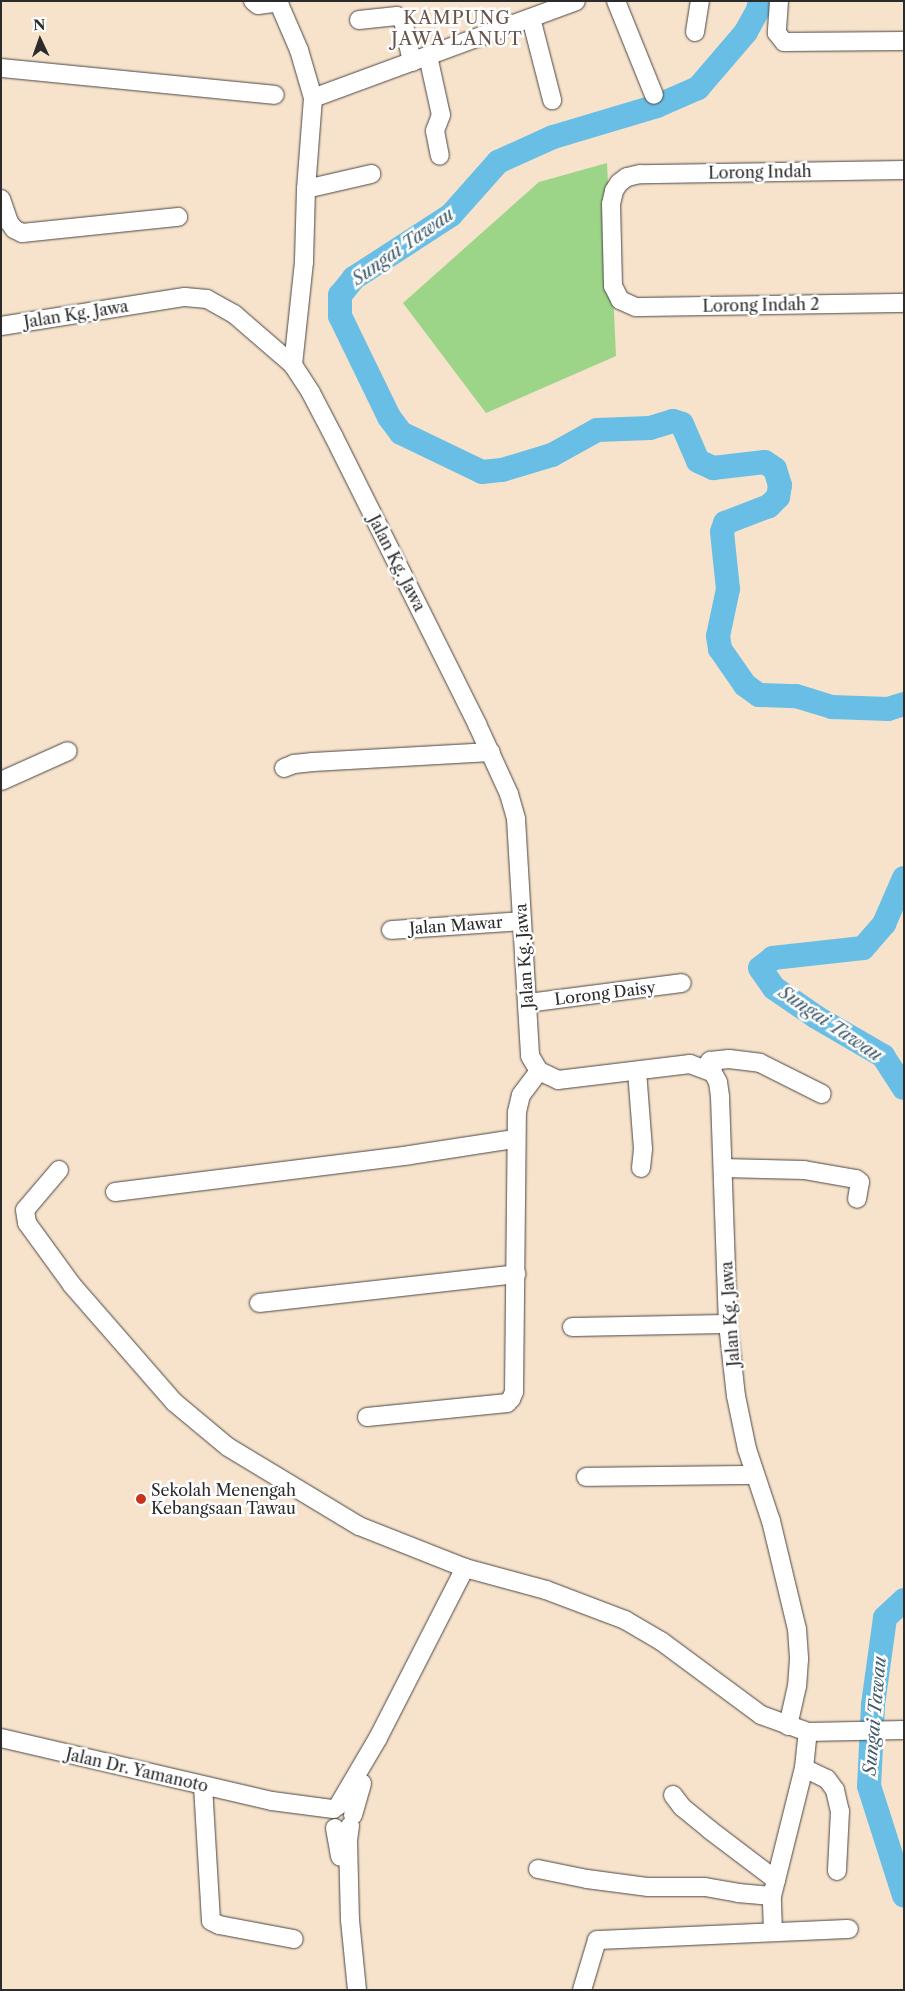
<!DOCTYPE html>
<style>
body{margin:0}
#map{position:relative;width:905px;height:1991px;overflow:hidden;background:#f7e2cb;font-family:"Libre Caslon Text",serif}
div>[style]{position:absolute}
.green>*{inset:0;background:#9cd588}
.river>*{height:24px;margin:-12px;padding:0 12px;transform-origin:12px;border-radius:12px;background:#69bee5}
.roads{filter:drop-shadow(0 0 1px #4a4643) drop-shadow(0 0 1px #4a4643)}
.minor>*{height:18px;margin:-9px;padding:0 9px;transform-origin:9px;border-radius:9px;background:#fff}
.dots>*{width:14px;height:14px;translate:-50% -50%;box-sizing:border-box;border:2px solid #fff;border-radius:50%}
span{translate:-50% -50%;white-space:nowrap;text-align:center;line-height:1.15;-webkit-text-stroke:5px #fff;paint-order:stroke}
.street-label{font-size:16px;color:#2b2b2b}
.poi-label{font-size:16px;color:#2b2b2b}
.left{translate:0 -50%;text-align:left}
.neighbourhood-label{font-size:18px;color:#6a554c;letter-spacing:1px}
.water-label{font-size:18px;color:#415e6c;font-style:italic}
.frame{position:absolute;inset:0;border:2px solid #2b2b2b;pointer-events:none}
.north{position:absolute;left:15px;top:15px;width:50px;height:50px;-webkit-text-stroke:4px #fff;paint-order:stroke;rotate:357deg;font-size:14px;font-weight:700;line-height:20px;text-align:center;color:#2b2b2b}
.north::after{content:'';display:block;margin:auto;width:18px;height:22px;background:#2b2b2b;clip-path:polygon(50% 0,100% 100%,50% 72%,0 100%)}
</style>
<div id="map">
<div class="green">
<i style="clip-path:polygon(607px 163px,616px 356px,486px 413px,403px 303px,539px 182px)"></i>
</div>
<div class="river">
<i style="left:760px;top:1px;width:9px;rotate:103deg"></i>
<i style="left:758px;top:10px;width:25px;rotate:119deg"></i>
<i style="left:746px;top:32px;width:74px;rotate:130.6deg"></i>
<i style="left:698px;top:88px;width:45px;rotate:156.3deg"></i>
<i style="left:657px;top:106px;width:109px;rotate:163.4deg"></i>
<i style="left:553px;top:137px;width:60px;rotate:155.6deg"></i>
<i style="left:498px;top:162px;width:71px;rotate:131.6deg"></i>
<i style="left:451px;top:215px;width:116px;rotate:147deg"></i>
<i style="left:354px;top:278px;width:22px;rotate:129deg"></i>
<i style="left:340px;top:295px;width:21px;rotate:90deg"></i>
<i style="left:340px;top:316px;width:112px;rotate:64.1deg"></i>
<i style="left:389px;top:417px;width:20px;rotate:53deg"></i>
<i style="left:401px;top:433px;width:90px;rotate:25.7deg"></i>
<i style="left:482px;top:472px;width:20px;rotate:-6deg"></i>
<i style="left:502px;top:470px;width:52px;rotate:-16.7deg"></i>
<i style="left:552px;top:455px;width:51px;rotate:-29.1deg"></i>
<i style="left:597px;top:430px;width:53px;rotate:-2.2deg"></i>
<i style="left:650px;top:428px;width:24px;rotate:-17deg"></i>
<i style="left:673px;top:421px;width:9px;rotate:18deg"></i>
<i style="left:682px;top:424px;width:40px;rotate:66.6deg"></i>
<i style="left:698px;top:461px;width:17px;rotate:25deg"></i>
<i style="left:713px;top:468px;width:52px;rotate:-6.6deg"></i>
<i style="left:765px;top:462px;width:12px;rotate:35deg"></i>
<i style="left:775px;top:469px;width:17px;rotate:73deg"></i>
<i style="left:780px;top:485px;width:12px;rotate:99deg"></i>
<i style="left:778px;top:497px;width:13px;rotate:135deg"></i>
<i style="left:769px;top:506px;width:47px;rotate:158.9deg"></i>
<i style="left:725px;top:523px;width:9px;rotate:108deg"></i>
<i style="left:722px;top:532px;width:57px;rotate:84deg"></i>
<i style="left:728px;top:589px;width:48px;rotate:102deg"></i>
<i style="left:718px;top:636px;width:13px;rotate:81deg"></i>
<i style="left:720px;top:649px;width:44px;rotate:55.2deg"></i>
<i style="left:745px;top:685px;width:17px;rotate:36deg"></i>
<i style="left:759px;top:695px;width:37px;rotate:2deg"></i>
<i style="left:796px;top:696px;width:38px;rotate:17deg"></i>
<i style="left:832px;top:707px;width:56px;rotate:2deg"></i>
<i style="left:888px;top:709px;width:17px;rotate:-17deg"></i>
<i style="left:904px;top:878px;width:50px;rotate:113.5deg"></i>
<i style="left:884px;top:924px;width:32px;rotate:131deg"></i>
<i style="left:863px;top:948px;width:91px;rotate:173.7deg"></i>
<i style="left:773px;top:958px;width:16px;rotate:142deg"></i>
<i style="left:760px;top:968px;width:24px;rotate:55deg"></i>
<i style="left:774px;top:988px;width:51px;rotate:34.6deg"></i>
<i style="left:816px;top:1017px;width:78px;rotate:30.2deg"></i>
<i style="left:883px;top:1056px;width:38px;rotate:57deg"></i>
<i style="left:904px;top:1600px;width:26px;rotate:137deg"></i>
<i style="left:885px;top:1618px;width:88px;rotate:97.9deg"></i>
<i style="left:873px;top:1705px;width:81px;rotate:92.8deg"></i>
<i style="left:869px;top:1786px;width:115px;rotate:72.3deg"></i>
</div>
<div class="roads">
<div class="minor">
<i style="left:253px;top:1px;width:6px;rotate:39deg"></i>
<i style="left:258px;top:5px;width:17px;rotate:-7deg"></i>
<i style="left:275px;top:3px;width:6px;rotate:31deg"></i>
<i style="left:280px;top:6px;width:48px;rotate:66.6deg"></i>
<i style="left:299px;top:50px;width:50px;rotate:73.7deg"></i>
<i style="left:313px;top:98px;width:91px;rotate:94.4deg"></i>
<i style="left:306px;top:189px;width:73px;rotate:91.6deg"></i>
<i style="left:304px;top:262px;width:104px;rotate:96.1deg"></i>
<i style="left:616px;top:1px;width:101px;rotate:68deg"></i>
<i style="left:779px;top:1px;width:32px;rotate:94deg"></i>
<i style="left:777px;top:33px;width:11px;rotate:52deg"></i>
<i style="left:784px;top:42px;width:120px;rotate:-0.5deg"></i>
<i style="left:531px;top:18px;width:85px;rotate:75.6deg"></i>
<i style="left:359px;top:20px;width:38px;rotate:-6deg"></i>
<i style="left:397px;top:16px;width:7px;rotate:34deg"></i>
<i style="left:403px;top:20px;width:43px;rotate:77.9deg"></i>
<i style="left:695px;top:32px;width:31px;rotate:-81deg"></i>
<i style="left:428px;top:56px;width:60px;rotate:77.6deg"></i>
<i style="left:441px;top:115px;width:17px;rotate:111deg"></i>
<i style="left:435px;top:131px;width:25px;rotate:79deg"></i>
<i style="left:1px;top:68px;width:275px;rotate:5.6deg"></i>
<i style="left:313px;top:98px;width:280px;rotate:-20.2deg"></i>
<i style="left:904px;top:170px;width:264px;rotate:179.1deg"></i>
<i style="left:640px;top:174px;width:13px;rotate:167deg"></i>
<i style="left:627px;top:177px;width:10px;rotate:143deg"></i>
<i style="left:619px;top:183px;width:9px;rotate:122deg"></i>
<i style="left:614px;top:191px;width:13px;rotate:103deg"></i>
<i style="left:611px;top:204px;width:82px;rotate:88.6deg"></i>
<i style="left:613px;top:286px;width:16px;rotate:63deg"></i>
<i style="left:620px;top:300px;width:17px;rotate:24deg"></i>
<i style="left:636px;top:307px;width:268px;rotate:-0.9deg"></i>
<i style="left:306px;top:189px;width:67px;rotate:-13deg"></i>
<i style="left:1px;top:199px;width:24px;rotate:71deg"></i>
<i style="left:9px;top:222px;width:9px;rotate:54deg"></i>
<i style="left:14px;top:229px;width:9px;rotate:27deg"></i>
<i style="left:22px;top:233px;width:157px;rotate:-5.9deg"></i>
<i style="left:1px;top:326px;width:186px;rotate:-9deg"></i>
<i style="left:185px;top:297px;width:22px;rotate:5deg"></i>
<i style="left:207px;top:299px;width:31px;rotate:29deg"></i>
<i style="left:234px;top:314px;width:78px;rotate:40.8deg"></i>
<i style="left:293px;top:365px;width:33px;rotate:57deg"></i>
<i style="left:311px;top:393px;width:50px;rotate:62.4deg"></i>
<i style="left:334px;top:437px;width:321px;rotate:63.5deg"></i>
<i style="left:477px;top:724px;width:77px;rotate:65.4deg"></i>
<i style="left:509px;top:794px;width:26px;rotate:74deg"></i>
<i style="left:516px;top:819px;width:237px;rotate:86.6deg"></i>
<i style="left:530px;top:1056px;width:17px;rotate:59deg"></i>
<i style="left:539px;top:1071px;width:21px;rotate:25deg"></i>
<i style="left:558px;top:1080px;width:133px;rotate:-6.9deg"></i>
<i style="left:690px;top:1064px;width:25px;rotate:21deg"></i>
<i style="left:713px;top:1073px;width:10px;rotate:61deg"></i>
<i style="left:718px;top:1082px;width:15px;rotate:82deg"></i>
<i style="left:720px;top:1097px;width:227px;rotate:88deg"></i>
<i style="left:728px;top:1324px;width:72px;rotate:83.7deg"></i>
<i style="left:736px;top:1396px;width:54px;rotate:78.3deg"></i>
<i style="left:747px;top:1449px;width:76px;rotate:71.6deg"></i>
<i style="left:771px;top:1521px;width:111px;rotate:76.5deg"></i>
<i style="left:797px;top:1629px;width:30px;rotate:86deg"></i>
<i style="left:799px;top:1659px;width:27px;rotate:94deg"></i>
<i style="left:797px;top:1686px;width:41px;rotate:102.7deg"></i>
<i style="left:284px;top:768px;width:11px;rotate:-22deg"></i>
<i style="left:294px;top:764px;width:19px;rotate:-6deg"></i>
<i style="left:313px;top:762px;width:178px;rotate:-3.2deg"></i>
<i style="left:1px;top:781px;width:73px;rotate:-24.1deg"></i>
<i style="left:391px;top:930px;width:131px;rotate:-3.9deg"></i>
<i style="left:528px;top:1003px;width:155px;rotate:-7.4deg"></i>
<i style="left:705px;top:1068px;width:9px;rotate:-54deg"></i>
<i style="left:710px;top:1061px;width:19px;rotate:-6deg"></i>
<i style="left:729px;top:1059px;width:31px;rotate:7deg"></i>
<i style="left:760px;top:1063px;width:69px;rotate:26.6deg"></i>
<i style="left:637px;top:1071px;width:78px;rotate:85.6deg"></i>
<i style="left:643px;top:1149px;width:19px;rotate:96deg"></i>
<i style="left:723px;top:1168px;width:81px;rotate:1.4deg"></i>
<i style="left:804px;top:1170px;width:53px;rotate:9.8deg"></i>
<i style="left:856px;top:1179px;width:5px;rotate:37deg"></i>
<i style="left:860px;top:1182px;width:17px;rotate:100deg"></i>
<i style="left:59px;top:1170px;width:52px;rotate:130.4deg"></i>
<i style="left:25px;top:1210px;width:13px;rotate:81deg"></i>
<i style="left:27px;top:1223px;width:77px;rotate:54deg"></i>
<i style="left:72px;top:1285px;width:155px;rotate:48.9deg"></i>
<i style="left:174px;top:1402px;width:70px;rotate:39.8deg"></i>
<i style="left:228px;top:1447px;width:153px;rotate:31.1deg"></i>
<i style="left:359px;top:1526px;width:114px;rotate:21.6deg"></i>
<i style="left:465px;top:1568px;width:84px;rotate:15.2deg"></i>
<i style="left:546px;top:1590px;width:85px;rotate:20.8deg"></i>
<i style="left:625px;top:1620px;width:42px;rotate:30.3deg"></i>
<i style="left:661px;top:1641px;width:124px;rotate:36.5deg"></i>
<i style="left:761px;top:1715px;width:50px;rotate:19.9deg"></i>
<i style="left:808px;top:1732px;width:96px;rotate:-1.2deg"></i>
<i style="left:115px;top:1192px;width:297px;rotate:-7.1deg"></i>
<i style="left:410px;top:1155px;width:106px;rotate:-8.7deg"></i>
<i style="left:259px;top:1303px;width:259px;rotate:-6.4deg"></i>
<i style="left:572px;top:1327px;width:156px;rotate:-1.1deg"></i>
<i style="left:367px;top:1417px;width:141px;rotate:-5.7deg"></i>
<i style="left:507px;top:1403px;width:6px;rotate:-45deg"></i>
<i style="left:511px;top:1399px;width:8px;rotate:-67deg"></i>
<i style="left:514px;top:1392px;width:280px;rotate:-89.4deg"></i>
<i style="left:517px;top:1112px;width:17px;rotate:-77deg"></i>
<i style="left:521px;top:1095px;width:30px;rotate:-53deg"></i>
<i style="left:586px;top:1477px;width:169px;rotate:-0.7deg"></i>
<i style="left:1px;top:1738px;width:278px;rotate:13.1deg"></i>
<i style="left:272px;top:1801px;width:62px;rotate:7.5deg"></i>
<i style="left:804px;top:1768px;width:25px;rotate:26deg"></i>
<i style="left:827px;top:1779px;width:14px;rotate:54deg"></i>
<i style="left:835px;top:1790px;width:22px;rotate:77deg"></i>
<i style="left:840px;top:1811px;width:60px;rotate:92.9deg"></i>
<i style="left:203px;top:1786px;width:135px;rotate:86.6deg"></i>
<i style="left:211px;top:1921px;width:9px;rotate:27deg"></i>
<i style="left:219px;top:1925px;width:76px;rotate:10.6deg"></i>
<i style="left:673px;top:1795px;width:15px;rotate:53deg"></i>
<i style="left:682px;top:1807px;width:36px;rotate:39deg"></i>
<i style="left:710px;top:1830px;width:83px;rotate:37.1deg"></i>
<i style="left:338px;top:1806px;width:79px;rotate:-59.5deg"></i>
<i style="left:378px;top:1738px;width:191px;rotate:-62.9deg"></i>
<i style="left:353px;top:1815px;width:33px;rotate:-74deg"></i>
<i style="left:350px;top:1826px;width:14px;rotate:98deg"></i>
<i style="left:348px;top:1840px;width:80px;rotate:88.6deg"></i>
<i style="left:350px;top:1920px;width:70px;rotate:84.3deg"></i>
<i style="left:335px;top:1828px;width:29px;rotate:80deg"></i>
<i style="left:538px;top:1869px;width:50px;rotate:11.5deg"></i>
<i style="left:587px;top:1879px;width:62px;rotate:7.5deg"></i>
<i style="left:648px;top:1887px;width:57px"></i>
<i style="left:705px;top:1887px;width:34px;rotate:10deg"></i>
<i style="left:738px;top:1893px;width:34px;rotate:5deg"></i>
<i style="left:773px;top:1932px;width:36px;rotate:-92deg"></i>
<i style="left:772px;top:1896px;width:132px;rotate:-76deg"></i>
<i style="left:804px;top:1768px;width:36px;rotate:-84deg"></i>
<i style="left:582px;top:1990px;width:52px;rotate:-73.3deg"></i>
<i style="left:597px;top:1940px;width:252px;rotate:-2.5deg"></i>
</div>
</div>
<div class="dots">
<i style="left:141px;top:1499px;background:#c8321e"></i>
</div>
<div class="street-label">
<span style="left:760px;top:172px;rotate:-1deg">Lorong Indah</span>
<span style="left:761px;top:305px;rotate:-1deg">Lorong Indah 2</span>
<span style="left:76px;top:314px;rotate:-9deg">Jalan Kg. Jawa</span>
<span style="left:397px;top:563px;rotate:63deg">Jalan Kg. Jawa</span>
<span style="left:456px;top:925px;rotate:-4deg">Jalan Mawar</span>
<span style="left:524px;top:956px;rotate:-94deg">Jalan Kg. Jawa</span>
<span style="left:605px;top:993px;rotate:-7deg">Lorong Daisy</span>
<span style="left:730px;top:1314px;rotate:-94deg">Jalan Kg. Jawa</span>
<span style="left:137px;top:1770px;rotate:13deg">Jalan Dr. Yamanoto</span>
</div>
<div class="poi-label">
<span class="left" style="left:151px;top:1499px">Sekolah Menengah<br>Kebangsaan Tawau</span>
</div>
<div class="neighbourhood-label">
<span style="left:457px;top:29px">KAMPUNG<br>JAWA LANUT</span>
</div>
<div class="water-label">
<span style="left:403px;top:247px;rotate:-35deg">Sungai Tawau</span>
<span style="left:830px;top:1024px;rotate:34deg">Sungai Tawau</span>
<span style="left:875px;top:1716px;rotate:-85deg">Sungai Tawau</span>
</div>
<div class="frame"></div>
<div class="north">N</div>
</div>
